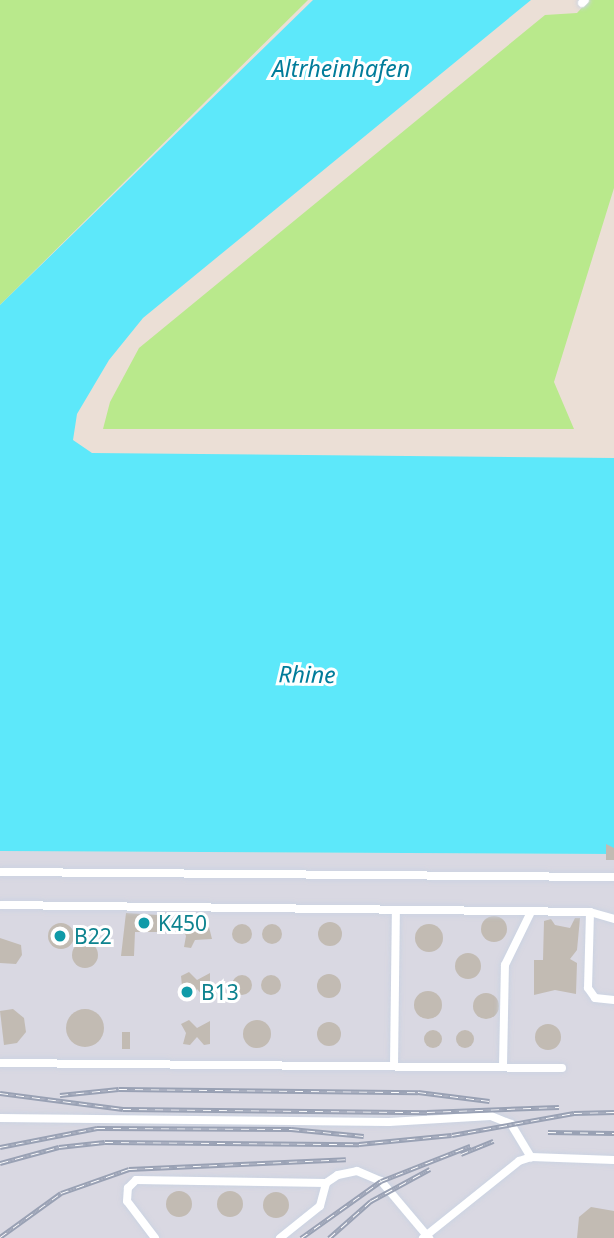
<!DOCTYPE html>
<style>
body{margin:0}
#map{position:relative;width:614px;height:1238px;overflow:hidden;background:#ebdfd6;font-family:"Noto Sans",sans-serif}
div>[style]{position:absolute}
.industrial>*{inset:0;background:#d9d8e2}
.green>*{inset:0;background:#b9e98c}
.water>*{inset:0;background:#5de8fa}
.building>*{inset:0;background:#c2bbb3}
.round{border-radius:50%}
.roads{filter:drop-shadow(0 0 2px #cbd3e2) drop-shadow(0 0 2px #cbd3e2)}
.street>*{height:8px;margin:-4px;padding:0 4px;transform-origin:4px;border-radius:4px;background:#fff}
.rail>*{height:5px;margin-top:-2.5px;transform-origin:0;background:repeating-linear-gradient(90deg,#fff 0 8px,#99a1b4 0 16px);box-sizing:border-box;border-block:2px solid #99a1b4}
.dots>*{width:19px;height:19px;translate:-50% -50%;box-sizing:border-box;border:4px solid #fff;border-radius:50%}
span{translate:-50% -50%;white-space:nowrap;text-align:center;line-height:1.15;-webkit-text-stroke:6px #fff;paint-order:stroke}
.culture-label{font-size:21px;color:#0d838f}
.left{translate:0 -50%;text-align:left}
.water-label{font-size:23px;color:#017c9a;font-style:italic}
</style>
<div id="map">
<div class="industrial">
<i style="clip-path:polygon(0 851px,614px 854px,614px 1238px,0 1238px)"></i>
</div>
<div class="green">
<i style="clip-path:polygon(0 0,308px 0,0 305px)"></i>
<i style="clip-path:polygon(589px 0,614px 0,614px 188px,554px 382px,574px 429px,103px 429px,110px 402px,139px 348px,545px 15px,577px 13px)"></i>
</div>
<div class="water">
<i style="clip-path:polygon(313px 0,531px 0,143px 318px,109px 360px,77px 414px,73px 440px,92px 453px,614px 458px,614px 854px,0 851px,0 305px)"></i>
</div>
<div class="building">
<i style="clip-path:polygon(606px 844px,614px 848px,614px 860px,606px 860px)"></i>
<i style="clip-path:polygon(126px 913px,159px 915px,158px 932px,135px 932px,134px 956px,121px 956px)"></i>
<i class="round" style="left:481px;top:916px;width:26px;height:26px"></i>
<i style="clip-path:polygon(575px 918px,580px 918px,577px 950px,570px 959px,577px 963px,576px 994px,555px 990px,534px 995px,534px 960px,543px 960px,544px 921px,551px 919px,555px 925px,570px 928px)"></i>
<i class="round" style="left:318px;top:922px;width:24px;height:24px"></i>
<i class="round" style="left:48px;top:923px;width:26px;height:26px"></i>
<i style="clip-path:polygon(189px 923px,197px 930px,209px 927px,212px 939px,195px 940px,191px 948px,184px 947px,186px 936px,182px 927px)"></i>
<i class="round" style="left:262px;top:924px;width:20px;height:20px"></i>
<i class="round" style="left:232px;top:924px;width:20px;height:20px"></i>
<i class="round" style="left:415px;top:924px;width:28px;height:28px"></i>
<i style="clip-path:polygon(0 938px,21px 945px,22px 955px,16px 964px,0 963px)"></i>
<i class="round" style="left:72px;top:942px;width:26px;height:26px"></i>
<i class="round" style="left:455px;top:953px;width:26px;height:26px"></i>
<i style="clip-path:polygon(189px 972px,197px 980px,210px 973px,210px 996px,204px 997px,197px 989px,190px 997px,183px 996px,181px 976px)"></i>
<i class="round" style="left:317px;top:974px;width:24px;height:24px"></i>
<i class="round" style="left:261px;top:975px;width:20px;height:20px"></i>
<i class="round" style="left:232px;top:975px;width:20px;height:20px"></i>
<i class="round" style="left:414px;top:991px;width:28px;height:28px"></i>
<i class="round" style="left:473px;top:993px;width:26px;height:26px"></i>
<i style="clip-path:polygon(13px 1009px,24px 1018px,26px 1032px,17px 1043px,4px 1045px,0 1011px)"></i>
<i class="round" style="left:66px;top:1009px;width:38px;height:38px"></i>
<i style="clip-path:polygon(189px 1020px,197px 1028px,210px 1021px,210px 1044px,204px 1045px,197px 1037px,190px 1045px,183px 1044px,186px 1033px,181px 1024px)"></i>
<i class="round" style="left:243px;top:1020px;width:28px;height:28px"></i>
<i class="round" style="left:317px;top:1022px;width:24px;height:24px"></i>
<i class="round" style="left:535px;top:1024px;width:26px;height:26px"></i>
<i class="round" style="left:424px;top:1030px;width:18px;height:18px"></i>
<i class="round" style="left:456px;top:1030px;width:18px;height:18px"></i>
<i style="clip-path:polygon(122px 1032px,130px 1032px,130px 1049px,122px 1049px)"></i>
<i class="round" style="left:217px;top:1191px;width:26px;height:26px"></i>
<i class="round" style="left:166px;top:1191px;width:26px;height:26px"></i>
<i class="round" style="left:263px;top:1192px;width:26px;height:26px"></i>
<i style="clip-path:polygon(591px 1207px,614px 1211px,614px 1238px,577px 1238px,579px 1217px)"></i>
</div>
<div class="roads">
<div class="street">
<i style="left:582px;top:3px;width:4px;rotate:-45deg"></i>
<i style="left:0;top:872px;width:614px;rotate:0.47deg"></i>
<i style="left:0;top:905px;width:590px;rotate:0.68deg"></i>
<i style="left:590px;top:912px;width:76px;rotate:91.5deg"></i>
<i style="left:588px;top:988px;width:12px;rotate:55deg"></i>
<i style="left:595px;top:998px;width:19px;rotate:6deg"></i>
<i style="left:590px;top:912px;width:25px;rotate:16deg"></i>
<i style="left:0;top:1063px;width:562px;rotate:0.51deg"></i>
<i style="left:394px;top:1066px;width:156px;rotate:-89.3deg"></i>
<i style="left:503px;top:1066px;width:101px;rotate:-88.9deg"></i>
<i style="left:505px;top:965px;width:59px;rotate:-63.9deg"></i>
<i style="left:0;top:1118px;width:389px;rotate:0.6deg"></i>
<i style="left:389px;top:1122px;width:102px;rotate:-3.4deg"></i>
<i style="left:491px;top:1116px;width:22px;rotate:22deg"></i>
<i style="left:511px;top:1124px;width:39px;rotate:59deg"></i>
<i style="left:155px;top:1238px;width:46px;rotate:-127.1deg"></i>
<i style="left:127px;top:1201px;width:13px;rotate:-86deg"></i>
<i style="left:128px;top:1188px;width:11px;rotate:-45deg"></i>
<i style="left:136px;top:1180px;width:190px;rotate:0.9deg"></i>
<i style="left:326px;top:1183px;width:14px;rotate:-34deg"></i>
<i style="left:338px;top:1175px;width:19px;rotate:-12deg"></i>
<i style="left:357px;top:1171px;width:26px;rotate:23deg"></i>
<i style="left:381px;top:1181px;width:75px;rotate:49.9deg"></i>
<i style="left:280px;top:1238px;width:51px;rotate:-38.7deg"></i>
<i style="left:320px;top:1206px;width:24px;rotate:-75deg"></i>
<i style="left:423px;top:1238px;width:123px;rotate:-38.7deg"></i>
<i style="left:519px;top:1161px;width:13px;rotate:-18deg"></i>
<i style="left:531px;top:1157px;width:83px;rotate:2.1deg"></i>
</div>
</div>
<div class="rail">
<i style="left:0;top:1093px;width:124px;rotate:7.4deg"></i>
<i style="left:123px;top:1109px;width:304px;rotate:0.6deg"></i>
<i style="left:427px;top:1112px;width:132px;rotate:-2.2deg"></i>
<i style="left:60px;top:1095px;width:59px;rotate:-5.8deg"></i>
<i style="left:119px;top:1089px;width:299px;rotate:0.6deg"></i>
<i style="left:418px;top:1092px;width:72px;rotate:7.2deg"></i>
<i style="left:548px;top:1132px;width:66px;rotate:0.9deg"></i>
<i style="left:0;top:1147px;width:99px;rotate:-11.1deg"></i>
<i style="left:97px;top:1128px;width:194px;rotate:0.3deg"></i>
<i style="left:291px;top:1129px;width:73px;rotate:5.5deg"></i>
<i style="left:461px;top:1154px;width:35px;rotate:-22deg"></i>
<i style="left:0;top:1163px;width:61px;rotate:-15.2deg"></i>
<i style="left:59px;top:1147px;width:46px;rotate:-6.2deg"></i>
<i style="left:105px;top:1142px;width:254px;rotate:0.5deg"></i>
<i style="left:359px;top:1144px;width:93px;rotate:-5.5deg"></i>
<i style="left:452px;top:1135px;width:124px;rotate:-10.2deg"></i>
<i style="left:574px;top:1113px;width:40px;rotate:-1.4deg"></i>
<i style="left:0;top:1237px;width:75px;rotate:-35.8deg"></i>
<i style="left:61px;top:1193px;width:72px;rotate:-19.4deg"></i>
<i style="left:129px;top:1169px;width:217px;rotate:-2.6deg"></i>
<i style="left:301px;top:1238px;width:98px;rotate:-35.5deg"></i>
<i style="left:381px;top:1181px;width:96px;rotate:-21.5deg"></i>
<i style="left:329px;top:1238px;width:56px;rotate:-41.4deg"></i>
<i style="left:371px;top:1201px;width:67px;rotate:-28.5deg"></i>
</div>
<div class="dots">
<i style="left:144px;top:923px;background:#0f9aa8"></i>
<i style="left:60px;top:936px;background:#0f9aa8"></i>
<i style="left:187px;top:992px;background:#0f9aa8"></i>
</div>
<div class="culture-label">
<span class="left" style="left:158px;top:923px">K450</span>
<span class="left" style="left:74px;top:936px">B22</span>
<span class="left" style="left:201px;top:992px">B13</span>
</div>
<div class="water-label">
<span style="left:341px;top:68px">Altrheinhafen</span>
<span style="left:307px;top:674px;rotate:1deg">Rhine</span>
</div>
</div>
